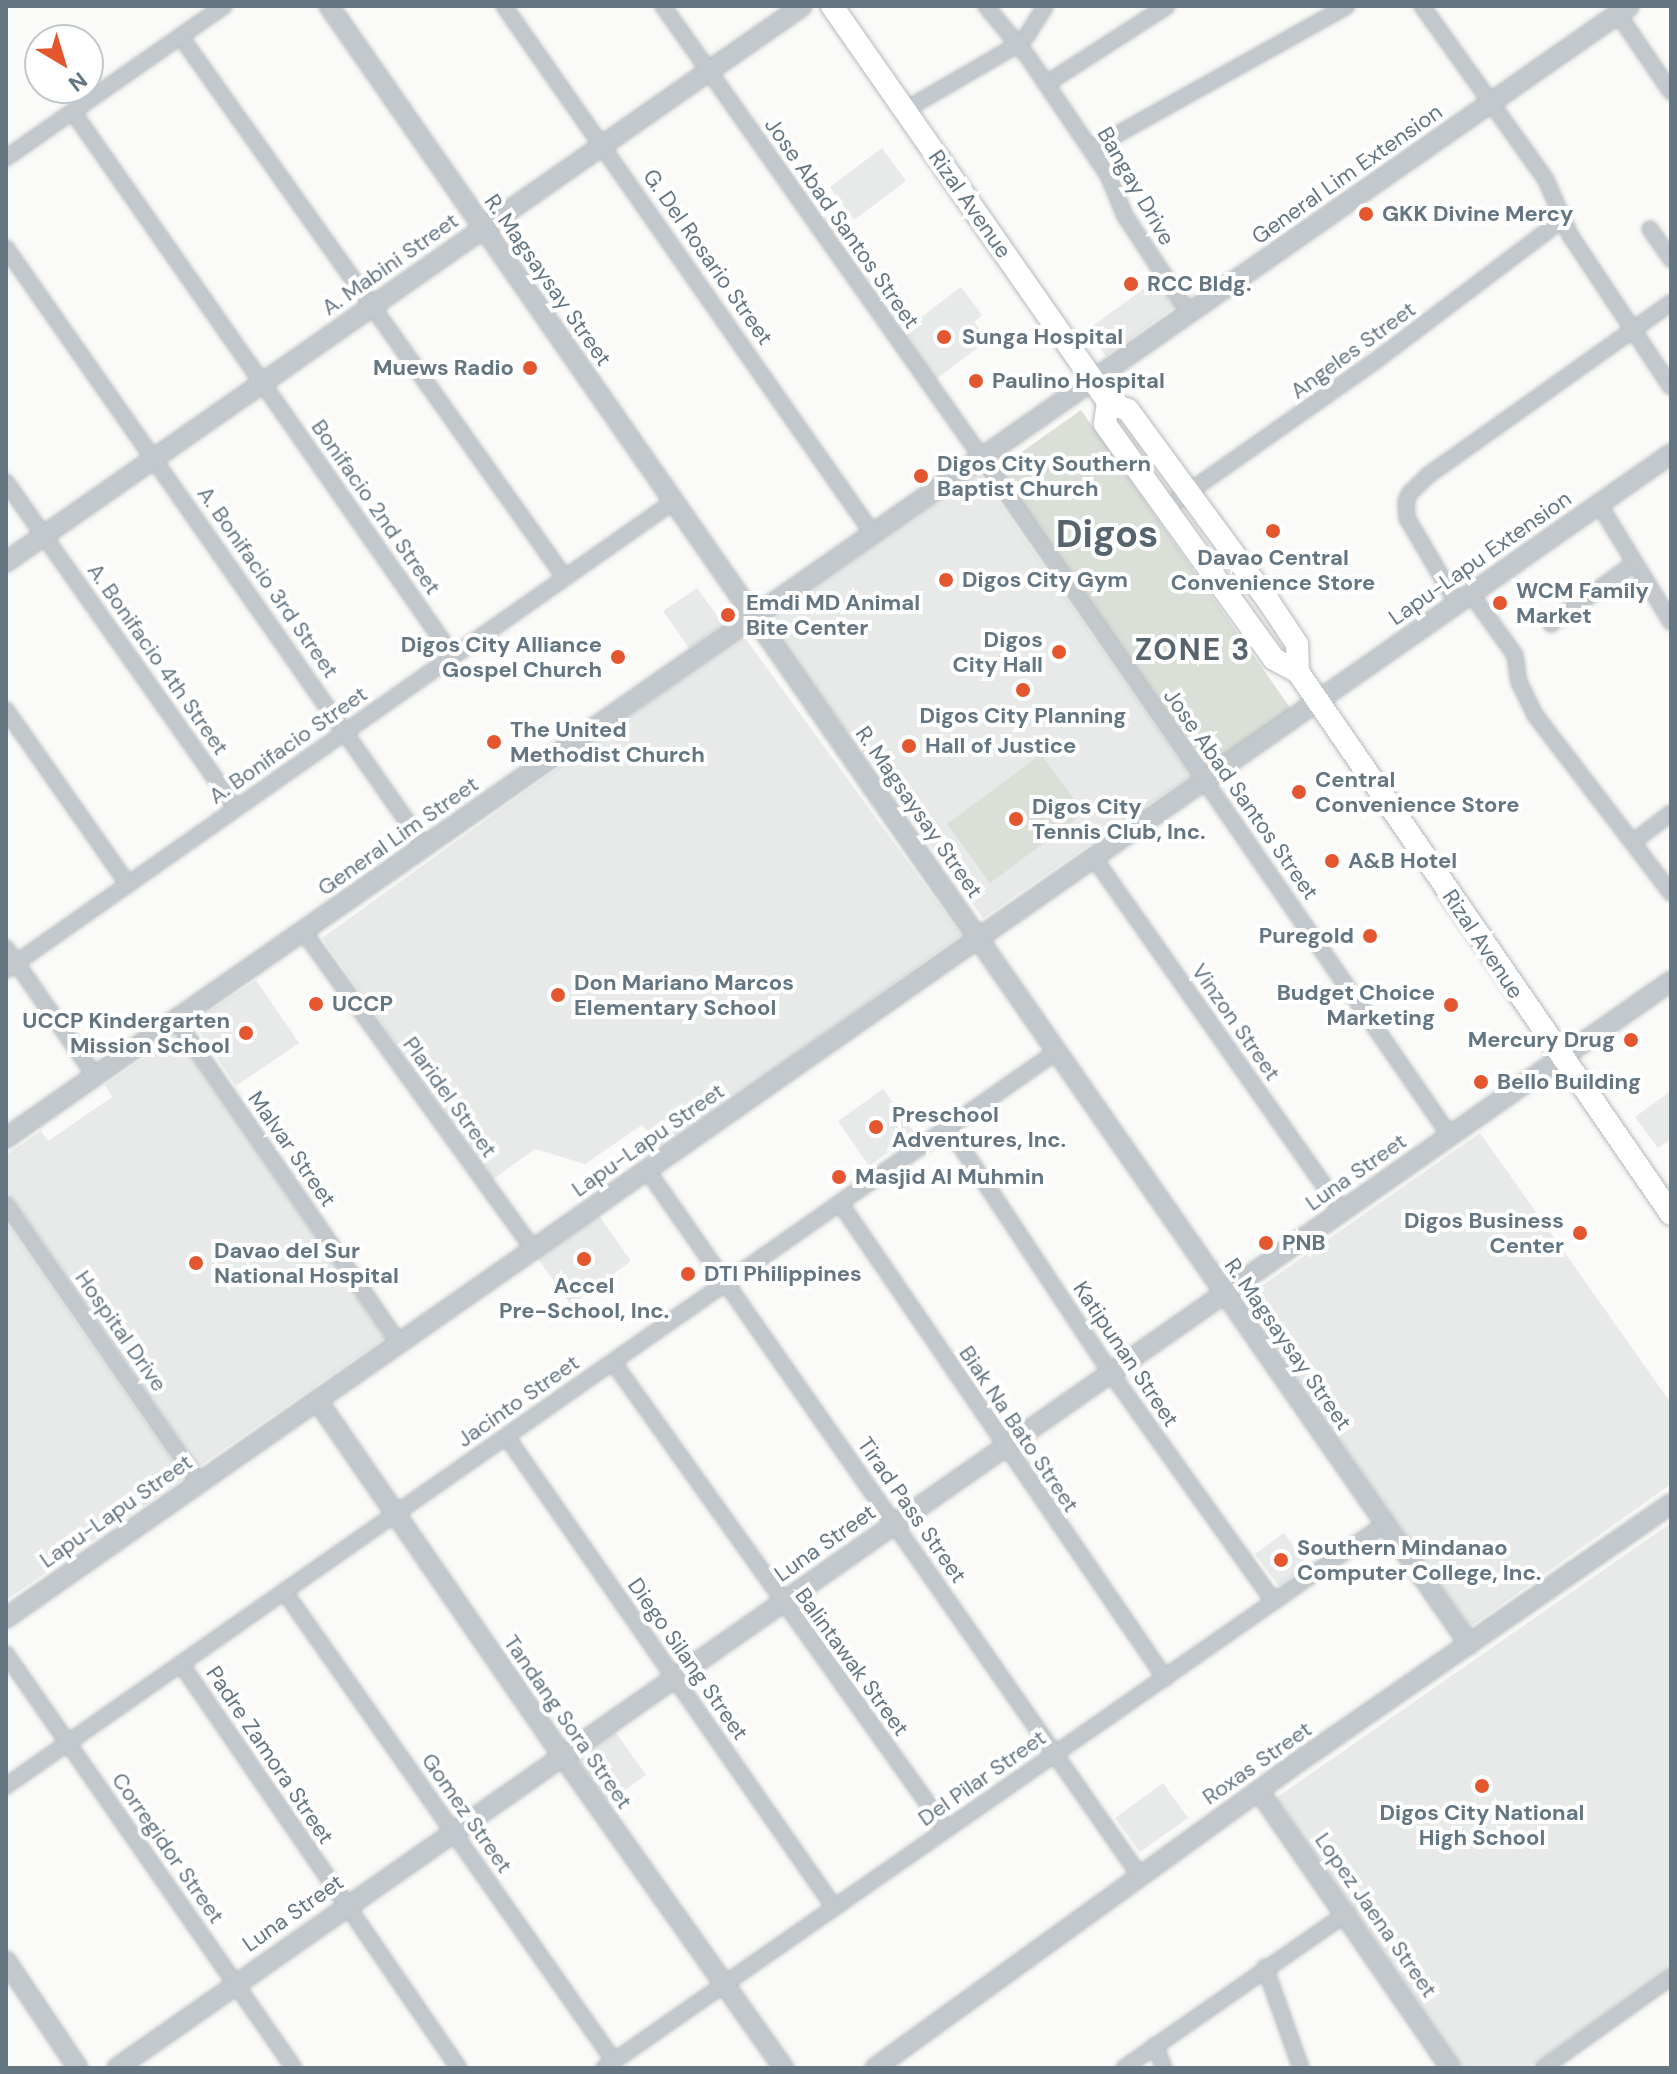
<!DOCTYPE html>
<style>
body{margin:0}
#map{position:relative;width:1677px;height:2074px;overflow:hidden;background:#fafaf8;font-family:"DM Sans",sans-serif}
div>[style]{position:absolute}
.built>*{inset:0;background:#e8e9e9}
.green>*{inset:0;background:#dadfd7}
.roads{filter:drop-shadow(0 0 2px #b5babe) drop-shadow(0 0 2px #b5babe)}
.minor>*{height:14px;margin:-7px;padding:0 7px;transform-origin:7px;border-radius:7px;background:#c3c8cc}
.tertiary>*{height:18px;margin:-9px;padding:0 9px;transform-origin:9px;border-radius:9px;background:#c3c8cc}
.primary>*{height:22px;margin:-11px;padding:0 11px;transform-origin:11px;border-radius:11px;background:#fff}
.dots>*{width:22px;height:22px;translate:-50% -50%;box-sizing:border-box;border:4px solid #fff;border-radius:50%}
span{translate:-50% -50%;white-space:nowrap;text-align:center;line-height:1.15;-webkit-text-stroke:8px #fff;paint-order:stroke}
.street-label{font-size:22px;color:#657683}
.poi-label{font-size:22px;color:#657683;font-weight:700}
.left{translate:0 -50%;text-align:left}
.right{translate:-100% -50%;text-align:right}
.district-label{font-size:30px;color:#57646e;font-weight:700;letter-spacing:2px}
.town-label{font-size:38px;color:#57646e;font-weight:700}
.frame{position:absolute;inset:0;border:8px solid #657683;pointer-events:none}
.north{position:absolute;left:24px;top:24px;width:80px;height:80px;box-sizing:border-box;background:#fff;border:2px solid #c1c8cd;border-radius:50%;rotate:142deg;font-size:22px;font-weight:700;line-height:32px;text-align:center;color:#657683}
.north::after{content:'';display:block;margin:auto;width:28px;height:36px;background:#e4572e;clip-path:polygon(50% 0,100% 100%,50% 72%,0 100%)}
</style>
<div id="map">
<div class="built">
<i style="clip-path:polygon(882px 148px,906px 181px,854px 220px,830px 187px)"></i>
<i style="clip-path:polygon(1157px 279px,1176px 306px,1106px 356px,1087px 330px)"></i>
<i style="clip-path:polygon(961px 287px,982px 315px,974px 322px,988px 340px,935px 380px,900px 333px)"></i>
<i style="clip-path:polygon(978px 472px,1190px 776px,983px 918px,770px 626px,772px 615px)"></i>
<i style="clip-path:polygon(697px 588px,723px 624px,689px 648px,663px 611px)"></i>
<i style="clip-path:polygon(743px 635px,961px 935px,663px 1149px,642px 1125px,585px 1164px,535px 1149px,492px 1180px,322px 938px)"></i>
<i style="clip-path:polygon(256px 980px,299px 1043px,236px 1086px,193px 1022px)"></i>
<i style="clip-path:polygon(177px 1035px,385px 1338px,198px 1467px,6px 1189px,6px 1155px,41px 1131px,48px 1141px,112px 1097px,105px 1085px)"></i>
<i style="clip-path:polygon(883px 1089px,915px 1133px,869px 1166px,838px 1121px)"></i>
<i style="clip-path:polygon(1671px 1091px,1671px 1139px,1658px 1148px,1635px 1117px)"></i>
<i style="clip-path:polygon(1480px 1133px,1671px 1403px,1671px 1484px,1470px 1627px,1243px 1299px)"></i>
<i style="clip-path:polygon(597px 1213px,631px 1261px,571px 1305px,536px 1256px)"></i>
<i style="clip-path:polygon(6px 1222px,184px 1478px,6px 1600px)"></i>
<i style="clip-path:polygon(1671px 1523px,1671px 1968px,1527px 2068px,1463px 2068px,1276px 1798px)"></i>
<i style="clip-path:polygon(1284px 1533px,1307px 1565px,1279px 1586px,1255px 1554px)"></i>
<i style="clip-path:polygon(614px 1730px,646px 1775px,608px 1802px,576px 1756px)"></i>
<i style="clip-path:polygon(1163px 1783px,1188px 1818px,1140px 1852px,1115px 1818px)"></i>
</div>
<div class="green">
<i style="clip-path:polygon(1081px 410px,1291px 709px,1206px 769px,996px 470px)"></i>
<i style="clip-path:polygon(1041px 754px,1084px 813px,990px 883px,947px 824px)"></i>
</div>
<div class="roads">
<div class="minor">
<i style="left:504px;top:6px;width:644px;rotate:55.05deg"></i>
<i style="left:663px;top:6px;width:553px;rotate:54.79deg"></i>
<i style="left:982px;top:458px;width:824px;rotate:55.38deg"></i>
<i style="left:986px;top:6px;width:66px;rotate:50.5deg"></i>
<i style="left:1028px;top:57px;width:143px;rotate:55.9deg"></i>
<i style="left:1108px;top:175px;width:44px;rotate:67.5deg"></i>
<i style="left:1125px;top:216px;width:116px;rotate:56.6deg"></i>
<i style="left:1422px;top:6px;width:214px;rotate:54.5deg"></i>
<i style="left:1546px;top:180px;width:60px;rotate:66.4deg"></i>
<i style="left:1570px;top:235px;width:182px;rotate:56.4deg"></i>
<i style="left:1618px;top:14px;width:94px;rotate:55.8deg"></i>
<i style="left:181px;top:37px;width:663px;rotate:54.63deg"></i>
<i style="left:1046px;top:84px;width:144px;rotate:-32.8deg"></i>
<i style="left:905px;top:110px;width:129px;rotate:-30.1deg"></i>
<i style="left:1017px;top:45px;width:12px;rotate:-42deg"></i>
<i style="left:1026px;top:37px;width:36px;rotate:-58deg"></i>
<i style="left:73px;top:112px;width:664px;rotate:55.06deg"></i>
<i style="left:1091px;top:149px;width:293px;rotate:-29.2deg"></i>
<i style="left:6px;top:158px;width:266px;rotate:-34.9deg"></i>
<i style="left:1650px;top:229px;width:37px;rotate:55deg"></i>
<i style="left:6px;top:248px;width:731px;rotate:55.03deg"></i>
<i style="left:6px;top:482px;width:399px;rotate:54.8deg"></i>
<i style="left:1599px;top:504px;width:138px;rotate:58.6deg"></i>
<i style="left:1166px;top:508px;width:254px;rotate:-35.1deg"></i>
<i style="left:1374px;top:362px;width:236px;rotate:-37.1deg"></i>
<i style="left:1471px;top:594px;width:75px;rotate:54.2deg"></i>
<i style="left:1515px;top:655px;width:27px;rotate:82deg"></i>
<i style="left:1519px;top:682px;width:37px;rotate:64deg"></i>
<i style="left:1535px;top:715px;width:224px;rotate:52.6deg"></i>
<i style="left:1457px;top:603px;width:99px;rotate:-120.5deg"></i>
<i style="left:1407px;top:518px;width:17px;rotate:-93deg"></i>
<i style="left:1406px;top:501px;width:9px;rotate:-63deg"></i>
<i style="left:1410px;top:493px;width:28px;rotate:-44deg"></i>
<i style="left:1430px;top:474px;width:296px;rotate:-35.4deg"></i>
<i style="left:1551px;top:624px;width:102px;rotate:-36.2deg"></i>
<i style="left:6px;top:710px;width:213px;rotate:55deg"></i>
<i style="left:1633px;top:842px;width:48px;rotate:-37.3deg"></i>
<i style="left:1094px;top:858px;width:431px;rotate:54.9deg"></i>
<i style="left:303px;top:931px;width:392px;rotate:54.1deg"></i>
<i style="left:6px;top:948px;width:156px;rotate:55.2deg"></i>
<i style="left:6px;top:970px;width:815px;rotate:-35.06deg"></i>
<i style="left:176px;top:1020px;width:393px;rotate:55.4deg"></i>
<i style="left:948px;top:1127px;width:294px;rotate:56.5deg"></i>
<i style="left:1110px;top:1372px;width:282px;rotate:54.5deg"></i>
<i style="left:647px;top:1170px;width:861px;rotate:55.07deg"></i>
<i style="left:840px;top:1203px;width:576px;rotate:55.62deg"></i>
<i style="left:6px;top:1204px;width:339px;rotate:55.3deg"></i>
<i style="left:613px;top:1362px;width:574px;rotate:54.51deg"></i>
<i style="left:506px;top:1436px;width:574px;rotate:55.15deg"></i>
<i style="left:284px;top:1591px;width:574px;rotate:54.93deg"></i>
<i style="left:6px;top:1654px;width:504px;rotate:55.18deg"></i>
<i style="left:181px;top:1664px;width:490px;rotate:55.5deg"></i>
<i style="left:6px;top:1786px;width:1281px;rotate:-34.96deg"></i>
<i style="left:1265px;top:1967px;width:107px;rotate:70.4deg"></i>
<i style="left:1155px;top:2045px;width:25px;rotate:69deg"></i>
<i style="left:604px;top:2068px;width:952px;rotate:-34.86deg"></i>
<i style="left:1124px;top:2068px;width:272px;rotate:-34.8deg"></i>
<i style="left:1543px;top:2068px;width:157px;rotate:-35.4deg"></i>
</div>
<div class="tertiary">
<i style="left:329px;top:6px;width:1996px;rotate:55.16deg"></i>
<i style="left:6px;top:562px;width:971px;rotate:-34.93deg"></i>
<i style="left:6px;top:1138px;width:1979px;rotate:-34.89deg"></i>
<i style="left:317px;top:1400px;width:431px;rotate:55.4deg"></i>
<i style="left:562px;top:1755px;width:384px;rotate:54.7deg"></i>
<i style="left:6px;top:1618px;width:2032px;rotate:-34.96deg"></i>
<i style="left:1259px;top:1791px;width:337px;rotate:55.3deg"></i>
<i style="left:6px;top:1961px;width:129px;rotate:56.1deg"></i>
<i style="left:117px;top:2068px;width:1896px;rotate:-34.97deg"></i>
<i style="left:875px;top:2068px;width:526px;rotate:-35.87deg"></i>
<i style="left:1301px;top:1760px;width:450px;rotate:-34.7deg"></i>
</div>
<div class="primary">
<i style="left:832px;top:6px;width:483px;rotate:55.1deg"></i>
<i style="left:1108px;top:402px;width:22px;rotate:22deg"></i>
<i style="left:1128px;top:410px;width:238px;rotate:53.7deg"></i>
<i style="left:1269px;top:602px;width:50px;rotate:56.3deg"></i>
<i style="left:1297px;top:644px;width:28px;rotate:88deg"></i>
<i style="left:1108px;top:402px;width:22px;rotate:98deg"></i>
<i style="left:1105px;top:424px;width:289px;rotate:54.3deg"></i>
<i style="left:1274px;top:659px;width:27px;rotate:28deg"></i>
<i style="left:1298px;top:672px;width:658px;rotate:55.46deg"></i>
</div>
</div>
<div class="dots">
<i style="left:1366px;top:214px;background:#e4572e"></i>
<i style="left:1131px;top:284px;background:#e4572e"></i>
<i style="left:944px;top:337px;background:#e4572e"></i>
<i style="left:530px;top:368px;background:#e4572e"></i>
<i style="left:976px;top:381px;background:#e4572e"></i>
<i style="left:921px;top:476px;background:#e4572e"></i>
<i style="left:1273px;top:531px;background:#e4572e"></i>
<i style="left:946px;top:580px;background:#e4572e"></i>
<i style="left:1500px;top:603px;background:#e4572e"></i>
<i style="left:728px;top:615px;background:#e4572e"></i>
<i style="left:1059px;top:652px;background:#e4572e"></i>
<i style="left:618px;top:657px;background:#e4572e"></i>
<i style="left:1023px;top:690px;background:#e4572e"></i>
<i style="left:494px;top:742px;background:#e4572e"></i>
<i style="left:909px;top:746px;background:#e4572e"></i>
<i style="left:1299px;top:792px;background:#e4572e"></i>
<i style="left:1016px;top:819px;background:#e4572e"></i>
<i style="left:1332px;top:861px;background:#e4572e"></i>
<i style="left:1370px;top:936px;background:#e4572e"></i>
<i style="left:558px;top:995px;background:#e4572e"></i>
<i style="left:316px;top:1004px;background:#e4572e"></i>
<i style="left:1451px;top:1005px;background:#e4572e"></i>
<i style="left:246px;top:1033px;background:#e4572e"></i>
<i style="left:1631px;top:1040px;background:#e4572e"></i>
<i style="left:1481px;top:1082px;background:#e4572e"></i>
<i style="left:876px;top:1127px;background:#e4572e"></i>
<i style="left:839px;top:1177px;background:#e4572e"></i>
<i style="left:1580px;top:1233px;background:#e4572e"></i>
<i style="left:1266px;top:1243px;background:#e4572e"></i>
<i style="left:584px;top:1259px;background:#e4572e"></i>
<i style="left:196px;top:1263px;background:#e4572e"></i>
<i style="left:688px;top:1274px;background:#e4572e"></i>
<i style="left:1281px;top:1560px;background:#e4572e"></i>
<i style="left:1482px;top:1786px;background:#e4572e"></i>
</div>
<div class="street-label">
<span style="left:1347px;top:174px;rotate:-35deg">General Lim Extension</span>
<span style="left:1136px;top:186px;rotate:60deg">Bangay Drive</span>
<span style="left:970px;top:204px;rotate:55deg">Rizal Avenue</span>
<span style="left:842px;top:223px;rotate:55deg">Jose Abad Santos Street</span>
<span style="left:708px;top:257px;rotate:55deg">G. Del Rosario Street</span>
<span style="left:390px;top:264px;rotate:-35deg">A. Mabini Street</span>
<span style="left:548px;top:280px;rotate:55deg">R. Magsaysay Street</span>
<span style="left:1353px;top:350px;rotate:-36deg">Angeles Street</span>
<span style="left:376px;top:507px;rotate:55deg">Bonifacio 2nd Street</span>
<span style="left:1480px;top:558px;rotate:-35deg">Lapu-Lapu Extension</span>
<span style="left:268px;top:582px;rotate:55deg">A. Bonifacio 3rd Street</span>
<span style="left:158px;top:659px;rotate:55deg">A. Bonifacio 4th Street</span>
<span style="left:288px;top:745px;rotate:-35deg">A. Bonifacio Street</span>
<span style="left:1241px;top:794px;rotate:55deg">Jose Abad Santos Street</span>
<span style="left:919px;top:812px;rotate:55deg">R. Magsaysay Street</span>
<span style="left:398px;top:836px;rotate:-35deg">General Lim Street</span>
<span style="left:1483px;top:944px;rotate:56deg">Rizal Avenue</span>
<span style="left:1236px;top:1022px;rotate:55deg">Vinzon Street</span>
<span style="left:450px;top:1097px;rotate:54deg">Plaridel Street</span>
<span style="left:648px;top:1140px;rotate:-35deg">Lapu-Lapu Street</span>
<span style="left:292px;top:1149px;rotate:55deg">Malvar Street</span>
<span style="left:1356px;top:1172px;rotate:-35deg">Luna Street</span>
<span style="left:121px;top:1331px;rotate:55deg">Hospital Drive</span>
<span style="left:1288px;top:1344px;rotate:55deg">R. Magsaysay Street</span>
<span style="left:1126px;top:1354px;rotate:56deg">Katipunan Street</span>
<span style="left:518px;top:1401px;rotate:-35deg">Jacinto Street</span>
<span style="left:1019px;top:1429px;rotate:56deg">Biak Na Bato Street</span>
<span style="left:912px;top:1510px;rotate:55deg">Tirad Pass Street</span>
<span style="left:116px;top:1511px;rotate:-35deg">Lapu-Lapu Street</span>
<span style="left:825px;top:1543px;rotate:-35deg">Luna Street</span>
<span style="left:688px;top:1659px;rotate:55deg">Diego Silang Street</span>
<span style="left:852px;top:1662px;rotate:54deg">Balintawak Street</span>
<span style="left:568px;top:1722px;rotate:55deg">Tandang Sora Street</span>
<span style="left:270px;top:1755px;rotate:56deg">Padre Zamora Street</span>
<span style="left:1257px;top:1763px;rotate:-35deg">Roxas Street</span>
<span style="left:982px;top:1778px;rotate:-35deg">Del Pilar Street</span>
<span style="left:467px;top:1813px;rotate:55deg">Gomez Street</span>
<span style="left:168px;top:1848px;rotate:55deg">Corregidor Street</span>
<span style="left:293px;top:1913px;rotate:-35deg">Luna Street</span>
<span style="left:1376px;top:1915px;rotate:55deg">Lopez Jaena Street</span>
</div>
<div class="poi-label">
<span class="left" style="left:1382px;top:214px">GKK Divine Mercy</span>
<span class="left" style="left:1147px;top:284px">RCC Bldg.</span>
<span class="left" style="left:962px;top:337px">Sunga Hospital</span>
<span class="right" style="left:514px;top:368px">Muews Radio</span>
<span class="left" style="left:992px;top:381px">Paulino Hospital</span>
<span class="left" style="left:937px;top:476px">Digos City Southern<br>Baptist Church</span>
<span style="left:1273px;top:570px">Davao Central<br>Convenience Store</span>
<span class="left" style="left:962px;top:580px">Digos City Gym</span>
<span class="left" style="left:1516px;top:603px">WCM Family<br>Market</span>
<span class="left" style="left:746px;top:615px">Emdi MD Animal<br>Bite Center</span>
<span class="right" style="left:1043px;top:652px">Digos<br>City Hall</span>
<span class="right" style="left:602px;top:657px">Digos City Alliance<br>Gospel Church</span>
<span style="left:1023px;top:716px">Digos City Planning</span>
<span class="left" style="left:510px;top:742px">The United<br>Methodist Church</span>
<span class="left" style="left:925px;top:746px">Hall of Justice</span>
<span class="left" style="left:1315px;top:792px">Central<br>Convenience Store</span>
<span class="left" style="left:1032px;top:819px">Digos City<br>Tennis Club, Inc.</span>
<span class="left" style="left:1348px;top:861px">A&amp;B Hotel</span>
<span class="right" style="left:1354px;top:936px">Puregold</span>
<span class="left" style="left:574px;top:995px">Don Mariano Marcos<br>Elementary School</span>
<span class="right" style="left:1435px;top:1005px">Budget Choice<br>Marketing</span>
<span class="left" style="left:332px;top:1004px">UCCP</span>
<span class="right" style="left:230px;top:1033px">UCCP Kindergarten<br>Mission School</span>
<span class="right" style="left:1615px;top:1040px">Mercury Drug</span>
<span class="left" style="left:1497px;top:1082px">Bello Building</span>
<span class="left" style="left:892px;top:1127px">Preschool<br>Adventures, Inc.</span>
<span class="left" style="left:855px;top:1177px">Masjid Al Muhmin</span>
<span class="right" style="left:1564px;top:1233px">Digos Business<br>Center</span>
<span class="left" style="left:1282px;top:1243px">PNB</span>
<span class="left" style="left:214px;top:1263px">Davao del Sur<br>National Hospital</span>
<span class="left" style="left:704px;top:1274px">DTI Philippines</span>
<span style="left:584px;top:1298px">Accel<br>Pre-School, Inc.</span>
<span class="left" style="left:1297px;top:1560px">Southern Mindanao<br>Computer College, Inc.</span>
<span style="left:1482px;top:1825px">Digos City National<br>High School</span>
</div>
<div class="district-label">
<span style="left:1193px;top:650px">ZONE 3</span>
</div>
<div class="town-label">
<span style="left:1107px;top:535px">Digos</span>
</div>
<div class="frame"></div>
<div class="north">N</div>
</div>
